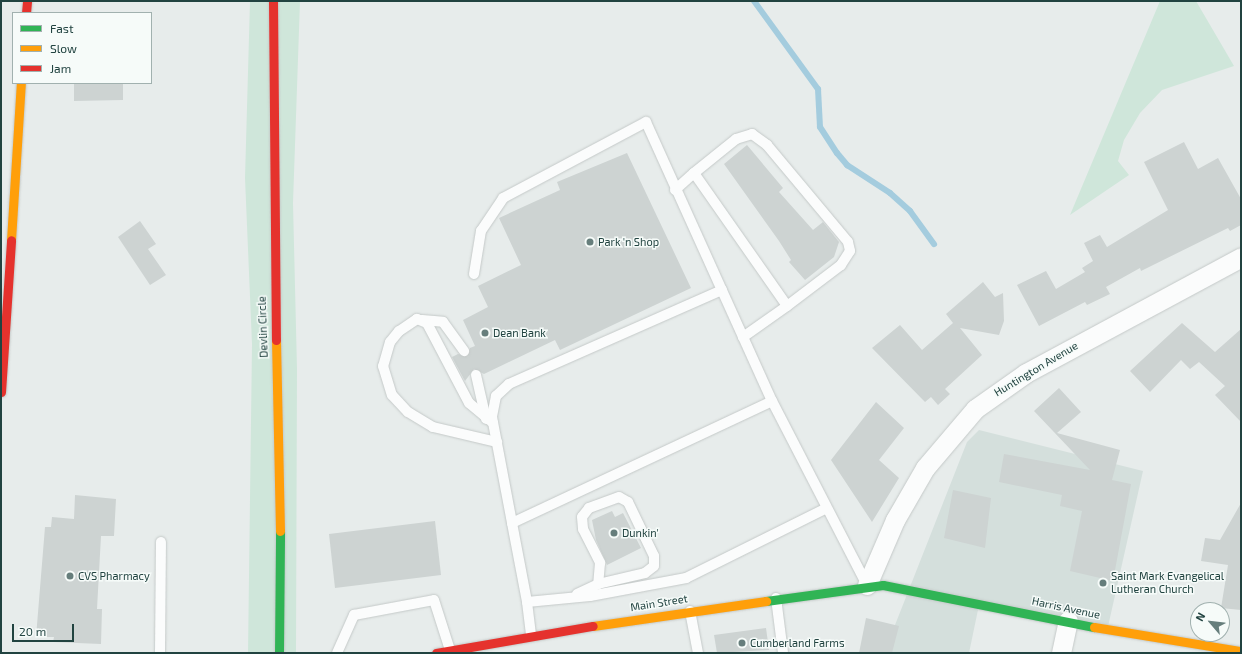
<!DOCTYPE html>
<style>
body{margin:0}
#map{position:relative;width:1242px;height:654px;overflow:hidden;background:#e7eceb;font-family:"Exo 2",sans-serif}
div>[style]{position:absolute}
.built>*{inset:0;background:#d4dfdc}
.green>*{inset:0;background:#cfe6da}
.stream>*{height:6px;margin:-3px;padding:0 3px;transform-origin:3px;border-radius:3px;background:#a4ccde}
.building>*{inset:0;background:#cdd3d2}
.roads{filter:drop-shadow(0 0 1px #c4c9c8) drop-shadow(0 0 1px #c4c9c8)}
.lane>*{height:10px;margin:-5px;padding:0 5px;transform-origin:5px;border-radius:5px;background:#fbfcfc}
.street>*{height:19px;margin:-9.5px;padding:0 9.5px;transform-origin:9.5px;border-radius:9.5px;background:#fbfcfc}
.fast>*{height:9px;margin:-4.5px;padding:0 4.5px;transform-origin:4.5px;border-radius:4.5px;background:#30b455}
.slow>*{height:9px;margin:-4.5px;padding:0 4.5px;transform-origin:4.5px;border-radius:4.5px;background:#ff9f0a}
.jam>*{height:9px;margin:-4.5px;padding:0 4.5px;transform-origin:4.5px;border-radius:4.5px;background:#e5322d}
.dots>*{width:11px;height:11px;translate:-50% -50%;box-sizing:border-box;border:2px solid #f6fbf9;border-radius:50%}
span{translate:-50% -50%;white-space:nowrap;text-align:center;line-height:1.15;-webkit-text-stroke:3px #f6fbf9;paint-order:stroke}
.poi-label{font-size:11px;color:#214340}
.left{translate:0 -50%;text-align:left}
.street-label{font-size:11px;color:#214340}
.frame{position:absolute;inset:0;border:2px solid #214340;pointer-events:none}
.legend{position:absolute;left:12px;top:12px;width:140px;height:72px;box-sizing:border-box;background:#f6fbf9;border:1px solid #a1b1af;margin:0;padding:5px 7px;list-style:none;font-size:12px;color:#214340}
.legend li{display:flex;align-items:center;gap:8px;height:20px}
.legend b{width:20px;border:1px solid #a1b1af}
.north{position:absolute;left:1190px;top:602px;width:40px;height:40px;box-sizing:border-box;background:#f6fbf9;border:1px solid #a1b1af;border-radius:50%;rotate:298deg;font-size:11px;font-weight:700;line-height:16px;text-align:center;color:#214340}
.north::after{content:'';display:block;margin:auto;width:14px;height:18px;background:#667e7c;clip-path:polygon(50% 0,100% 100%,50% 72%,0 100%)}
.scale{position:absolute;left:12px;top:624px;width:62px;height:18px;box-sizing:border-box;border:2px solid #214340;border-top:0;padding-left:5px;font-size:12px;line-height:14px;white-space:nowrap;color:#214340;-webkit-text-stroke:3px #f6fbf9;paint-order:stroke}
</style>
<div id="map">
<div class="built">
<i style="clip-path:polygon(979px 430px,1143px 471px,1107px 631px,979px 605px,969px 653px,884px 653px,967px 442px)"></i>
</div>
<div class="green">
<i style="clip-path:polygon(250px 1px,300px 1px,293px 203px,297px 369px,296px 653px,248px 653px,252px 344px,245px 178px)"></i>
<i style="clip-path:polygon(1160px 1px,1196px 1px,1234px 66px,1162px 90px,1140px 113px,1124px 140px,1118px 161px,1129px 175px,1070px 215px)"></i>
</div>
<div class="stream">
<i style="left:754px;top:1px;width:109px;rotate:54deg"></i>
<i style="left:818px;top:89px;width:38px;rotate:87deg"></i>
<i style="left:820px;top:127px;width:31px;rotate:57deg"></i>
<i style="left:837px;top:153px;width:16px;rotate:50deg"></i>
<i style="left:847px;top:165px;width:51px;rotate:33.1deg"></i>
<i style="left:890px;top:193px;width:27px;rotate:42deg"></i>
<i style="left:910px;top:211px;width:41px;rotate:54deg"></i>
</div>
<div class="building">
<i style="clip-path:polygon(74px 83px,123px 83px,123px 100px,74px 101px)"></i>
<i style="clip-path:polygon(1184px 142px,1198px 169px,1218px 158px,1241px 199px,1241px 225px,1230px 231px,1228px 228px,1141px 271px,1140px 268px,1106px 287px,1110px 294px,1087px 305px,1085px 302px,1039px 326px,1017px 285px,1046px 271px,1056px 289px,1085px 272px,1082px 268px,1093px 261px,1084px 243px,1100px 235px,1107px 247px,1168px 210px,1144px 162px)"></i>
<i style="clip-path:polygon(747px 145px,783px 188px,779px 192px,813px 230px,823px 222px,839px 242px,834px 257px,805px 280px,789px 262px,791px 260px,779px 241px,724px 164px)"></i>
<i style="clip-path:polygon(627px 153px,691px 288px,560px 350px,555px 340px,484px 374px,474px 369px,465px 381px,452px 357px,458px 354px,467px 356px,470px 348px,475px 346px,463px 320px,488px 307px,478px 286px,521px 265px,499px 218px,560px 190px,557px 182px)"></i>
<i style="clip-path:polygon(140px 221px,156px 244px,148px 249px,166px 275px,150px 285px,118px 237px)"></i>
<i style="clip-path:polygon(983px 282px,995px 297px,1003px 293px,1004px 321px,999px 335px,960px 328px,982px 355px,945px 389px,950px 394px,938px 405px,931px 397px,925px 402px,872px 348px,900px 325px,922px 350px,953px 323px,946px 314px)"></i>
<i style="clip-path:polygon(1182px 323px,1215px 352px,1241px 329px,1241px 422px,1215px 395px,1225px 386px,1199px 362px,1190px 369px,1181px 360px,1150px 392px,1130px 371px)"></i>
<i style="clip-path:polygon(1059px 388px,1081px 412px,1057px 433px,1120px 450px,1112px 480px,1131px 484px,1113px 581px,1070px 571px,1082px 511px,1060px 506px,1062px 495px,999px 482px,1004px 454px,1090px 470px,1034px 411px)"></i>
<i style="clip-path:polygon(876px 402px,904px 428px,879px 460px,899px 478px,872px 522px,831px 460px)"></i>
<i style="clip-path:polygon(953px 490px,991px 498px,985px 548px,944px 538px)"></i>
<i style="clip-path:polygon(75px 495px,116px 499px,114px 536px,101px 536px,97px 609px,102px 609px,101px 644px,53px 642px,54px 637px,36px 637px,45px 527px,51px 527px,52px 517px,74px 519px)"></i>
<i style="clip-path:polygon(1241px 503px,1241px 610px,1221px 608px,1228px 565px,1201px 561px,1205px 538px,1220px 540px)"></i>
<i style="clip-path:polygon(612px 511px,615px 517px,623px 513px,641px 548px,607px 565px,596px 540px,592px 520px)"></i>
<i style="clip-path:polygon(435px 521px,441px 575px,335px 588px,329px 534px)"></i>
<i style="clip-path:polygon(866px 618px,899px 626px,892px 653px,859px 653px)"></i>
<i style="clip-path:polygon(766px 628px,769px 650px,717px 653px,714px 635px)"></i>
</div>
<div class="roads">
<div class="lane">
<i style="left:694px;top:173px;width:54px;rotate:-39deg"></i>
<i style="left:736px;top:139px;width:17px;rotate:-17deg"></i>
<i style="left:752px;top:134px;width:19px;rotate:36deg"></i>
<i style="left:767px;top:145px;width:126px;rotate:50.1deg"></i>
<i style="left:848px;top:242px;width:9px;rotate:77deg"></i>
<i style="left:850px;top:251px;width:17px;rotate:123deg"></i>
<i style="left:841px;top:265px;width:68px;rotate:142.8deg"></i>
<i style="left:675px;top:190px;width:25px;rotate:-42deg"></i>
<i style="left:694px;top:173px;width:162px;rotate:55deg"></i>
<i style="left:787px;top:306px;width:54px;rotate:144.8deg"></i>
<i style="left:474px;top:274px;width:44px;rotate:-80.8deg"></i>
<i style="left:481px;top:231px;width:40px;rotate:-56deg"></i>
<i style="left:503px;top:198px;width:162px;rotate:-28deg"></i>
<i style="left:646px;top:122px;width:306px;rotate:65.7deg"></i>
<i style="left:772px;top:401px;width:207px;rotate:62.7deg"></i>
<i style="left:722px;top:290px;width:233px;rotate:156.2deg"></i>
<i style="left:509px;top:384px;width:18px;rotate:137deg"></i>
<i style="left:496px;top:396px;width:21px;rotate:101deg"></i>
<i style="left:492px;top:417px;width:108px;rotate:79.3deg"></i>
<i style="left:512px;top:523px;width:287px;rotate:-25.1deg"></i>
<i style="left:422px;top:320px;width:21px;rotate:5deg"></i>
<i style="left:443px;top:322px;width:36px;rotate:54deg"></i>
<i style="left:476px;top:375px;width:45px;rotate:77.2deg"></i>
<i style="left:493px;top:423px;width:31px;rotate:-140deg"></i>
<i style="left:469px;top:403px;width:90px;rotate:-117.7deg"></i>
<i style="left:427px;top:323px;width:11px;rotate:-158deg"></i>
<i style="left:417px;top:319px;width:22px;rotate:146deg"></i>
<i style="left:399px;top:331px;width:14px;rotate:129deg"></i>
<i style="left:390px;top:342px;width:25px;rotate:106deg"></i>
<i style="left:383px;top:366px;width:30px;rotate:73deg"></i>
<i style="left:392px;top:395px;width:23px;rotate:47deg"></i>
<i style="left:408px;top:412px;width:29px;rotate:31deg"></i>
<i style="left:433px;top:427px;width:66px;rotate:13.2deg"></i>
<i style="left:512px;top:523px;width:80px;rotate:79.2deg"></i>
<i style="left:527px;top:602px;width:63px;rotate:-5.4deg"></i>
<i style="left:590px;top:596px;width:98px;rotate:-10.6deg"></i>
<i style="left:686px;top:578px;width:155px;rotate:-26.4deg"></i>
<i style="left:577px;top:594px;width:23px;rotate:-25deg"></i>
<i style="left:598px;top:584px;width:48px;rotate:-13.2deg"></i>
<i style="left:645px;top:573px;width:11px;rotate:-38deg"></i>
<i style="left:654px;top:566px;width:10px;rotate:-90deg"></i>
<i style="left:654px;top:556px;width:60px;rotate:-115.7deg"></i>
<i style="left:628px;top:502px;width:10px;rotate:-151deg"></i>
<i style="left:619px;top:497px;width:32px;rotate:160deg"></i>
<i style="left:589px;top:508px;width:11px;rotate:128deg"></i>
<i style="left:582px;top:517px;width:12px;rotate:85deg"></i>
<i style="left:583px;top:529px;width:38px;rotate:63deg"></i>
<i style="left:600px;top:563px;width:21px;rotate:95deg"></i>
<i style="left:776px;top:598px;width:55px;rotate:82.7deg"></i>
<i style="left:527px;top:602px;width:32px;rotate:83deg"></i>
<i style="left:690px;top:611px;width:43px;rotate:79.2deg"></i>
<i style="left:160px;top:653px;width:111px;rotate:-89.5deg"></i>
<i style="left:337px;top:653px;width:42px;rotate:-65.9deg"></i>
<i style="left:354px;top:615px;width:81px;rotate:-10.6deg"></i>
<i style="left:434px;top:600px;width:52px;rotate:72.3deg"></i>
</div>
<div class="street">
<i style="left:867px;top:585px;width:71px;rotate:-66.7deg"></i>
<i style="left:895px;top:520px;width:60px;rotate:-60deg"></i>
<i style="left:925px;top:468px;width:77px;rotate:-49.7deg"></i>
<i style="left:975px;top:409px;width:62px;rotate:-35.2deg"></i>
<i style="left:1026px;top:373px;width:244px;rotate:-28.3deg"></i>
<i style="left:1061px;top:653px;width:33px;rotate:-78deg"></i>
</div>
<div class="fast">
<i style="left:766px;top:601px;width:118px;rotate:-7.8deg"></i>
<i style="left:883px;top:585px;width:215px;rotate:11.3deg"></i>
<i style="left:279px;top:653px;width:122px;rotate:-89.5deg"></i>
</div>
<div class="slow">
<i style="left:11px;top:240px;width:157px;rotate:-86.4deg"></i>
<i style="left:276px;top:340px;width:191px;rotate:88.8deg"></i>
<i style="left:593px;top:626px;width:175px;rotate:-8.2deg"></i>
<i style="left:1094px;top:627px;width:149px;rotate:9.3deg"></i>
</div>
<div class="jam">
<i style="left:273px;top:1px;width:339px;rotate:89.5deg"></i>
<i style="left:26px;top:13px;width:12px;rotate:-85deg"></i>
<i style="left:1px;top:392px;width:152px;rotate:-86.2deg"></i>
<i style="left:436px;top:653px;width:159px;rotate:-9.8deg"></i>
</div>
</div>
<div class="dots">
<i style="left:590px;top:242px;background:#667e7c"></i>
<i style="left:485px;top:333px;background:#667e7c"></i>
<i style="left:614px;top:533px;background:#667e7c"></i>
<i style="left:70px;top:576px;background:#667e7c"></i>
<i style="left:1103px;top:583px;background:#667e7c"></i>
<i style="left:742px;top:643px;background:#667e7c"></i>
</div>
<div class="poi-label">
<span class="left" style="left:598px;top:242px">Park 'n Shop</span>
<span class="left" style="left:493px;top:333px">Dean Bank</span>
<span class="left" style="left:622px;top:533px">Dunkin'</span>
<span class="left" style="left:78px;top:576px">CVS Pharmacy</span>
<span class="left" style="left:1111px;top:583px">Saint Mark Evangelical<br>Lutheran Church</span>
<span class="left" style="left:750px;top:643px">Cumberland Farms</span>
</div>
<div class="street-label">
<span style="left:263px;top:327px;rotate:-92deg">Devlin Circle</span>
<span style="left:1036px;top:369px;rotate:-31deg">Huntington Avenue</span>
<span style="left:659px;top:603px;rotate:-9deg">Main Street</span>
<span style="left:1066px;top:608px;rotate:12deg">Harris Avenue</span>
</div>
<div class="frame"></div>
<ul class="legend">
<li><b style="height:5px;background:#30b455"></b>Fast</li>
<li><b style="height:5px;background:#ff9f0a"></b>Slow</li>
<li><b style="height:5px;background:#e5322d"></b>Jam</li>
</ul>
<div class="north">N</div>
<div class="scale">20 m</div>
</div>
